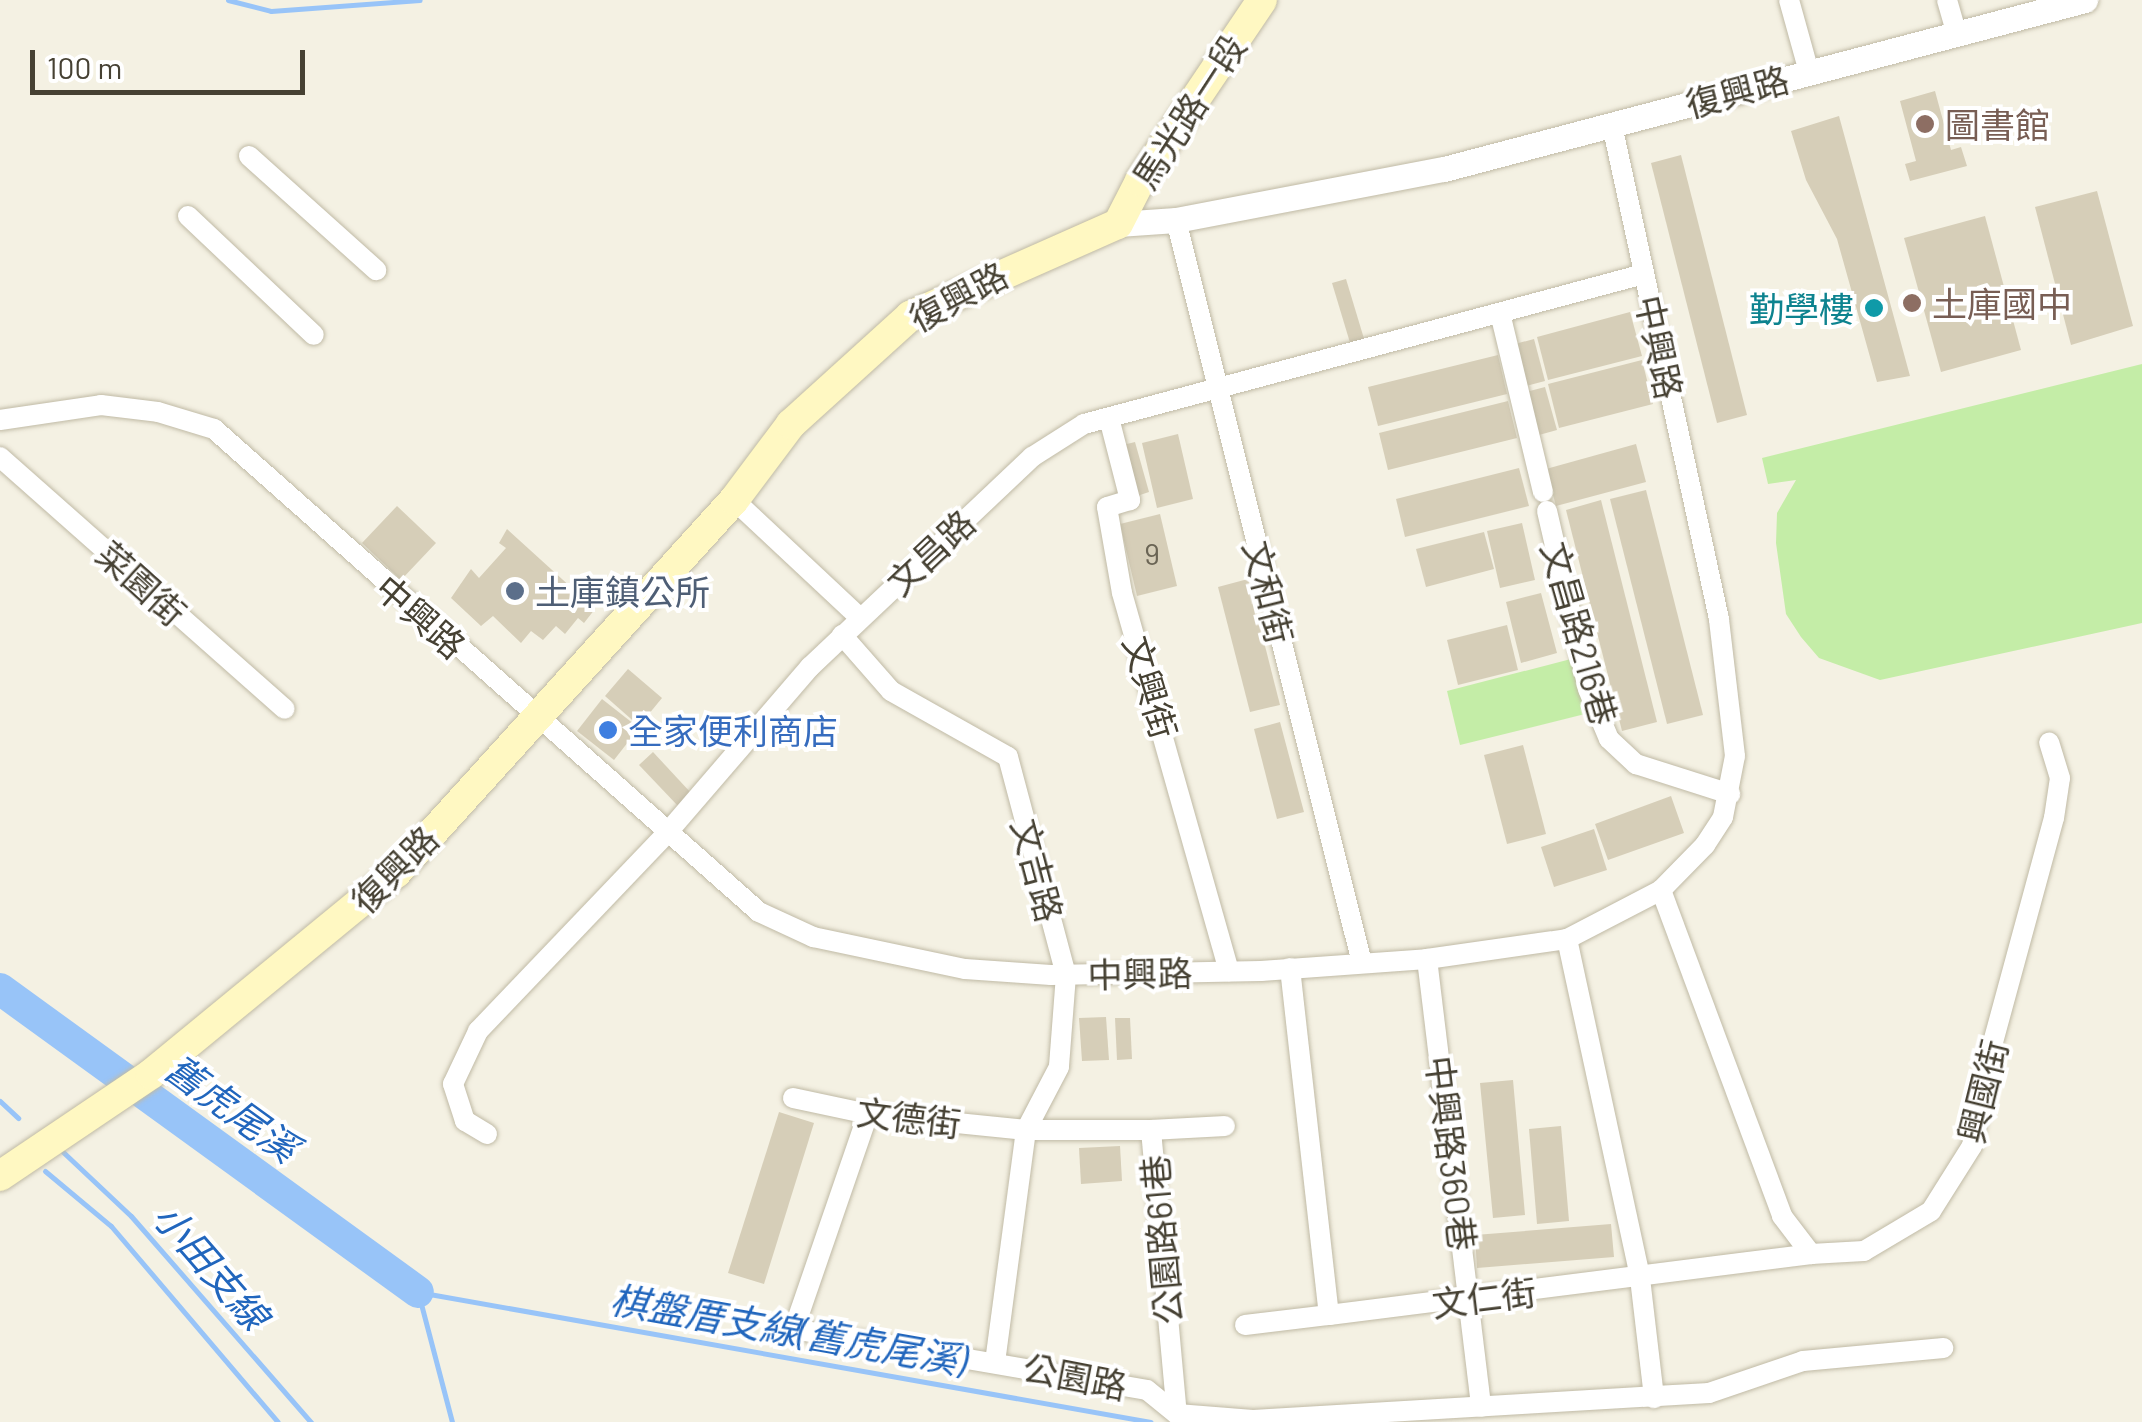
<!DOCTYPE html>
<meta charset="utf-8">
<style>
body{margin:0}
#map{position:relative;width:2142px;height:1422px;overflow:hidden;background:#f4f1e3;font-family:Barlow,"Noto Sans TC",sans-serif}
div>[style]{position:absolute}
.green>*{inset:0;background:#c4eda7}
.stream>*{height:5px;margin:-2.5px;padding:0 2.5px;transform-origin:2.5px;border-radius:2.5px;background:#98c4f8}
.river>*{height:32px;margin:-16px;padding:0 16px;transform-origin:16px;border-radius:16px;background:#98c4f8}
.building>*{inset:0;background:#d6ceb8}
.roads{filter:drop-shadow(0 0 2px #c0baa5) drop-shadow(0 0 2px #c0baa5)}
.minor>*{height:20px;margin:-10px;padding:0 10px;transform-origin:10px;border-radius:10px;background:#fff}
.tertiary>*{height:25px;margin:-12.5px;padding:0 12.5px;transform-origin:12.5px;border-radius:12.5px;background:#fff}
.secondary>*{height:30px;margin:-15px;padding:0 15px;transform-origin:15px;border-radius:15px;background:#fff8c2}
.dots>*{width:28px;height:28px;translate:-50% -50%;box-sizing:border-box;border:5px solid #fff;border-radius:50%}
span{translate:-50% -50%;white-space:nowrap;text-align:center;line-height:1.15;-webkit-text-stroke:8px #fff;paint-order:stroke}
.number-label{font-size:30px;color:#6a6454}
.number-label span{-webkit-text-stroke-width:0}
.street-label{font-size:35px;color:#464133}
.education-label{font-size:35px;color:#785e54}
.left{translate:0 -50%;text-align:left}
.culture-label{font-size:35px;color:#0d838f}
.right{translate:-100% -50%;text-align:right}
.service-label{font-size:35px;color:#4e5e75}
.shop-label{font-size:35px;color:#366cbe}
.water-label{font-size:38px;color:#2166bd;font-style:italic}
.scale{position:absolute;left:30px;top:50px;width:275px;height:45px;box-sizing:border-box;border:5px solid #464133;border-top:0;padding-left:12px;font-size:30px;line-height:35px;white-space:nowrap;color:#464133;-webkit-text-stroke:8px #fff;paint-order:stroke}
</style>
<div id="map">
<div class="green">
<i style="clip-path:polygon(2142px 364px,2142px 623px,1880px 680px,1819px 658px,1801px 637px,1786px 614px,1776px 543px,1777px 513px,1796px 480px,1768px 484px,1762px 458px)"></i>
<i style="clip-path:polygon(1571px 659px,1585px 714px,1460px 745px,1447px 691px)"></i>
</div>
<div class="stream">
<i style="left:228px;top:0;width:44px;rotate:14.3deg"></i>
<i style="left:271px;top:11px;width:149px;rotate:-4.2deg"></i>
<i style="left:0;top:1101px;width:25px;rotate:43deg"></i>
<i style="left:63px;top:1152px;width:93px;rotate:43.3deg"></i>
<i style="left:131px;top:1216px;width:274px;rotate:48.9deg"></i>
<i style="left:45px;top:1171px;width:86px;rotate:39.8deg"></i>
<i style="left:111px;top:1226px;width:257px;rotate:49.6deg"></i>
<i style="left:452px;top:1422px;width:134px;rotate:-104.7deg"></i>
<i style="left:418px;top:1292px;width:744px;rotate:10.06deg"></i>
</div>
<div class="river">
<i style="left:0;top:989px;width:516px;rotate:35.94deg"></i>
</div>
<div class="building">
<i style="clip-path:polygon(1935px 91px,1951px 150px,1961px 147px,1967px 166px,1910px 181px,1905px 164px,1916px 161px,1900px 101px)"></i>
<i style="clip-path:polygon(1839px 116px,1910px 376px,1877px 382px,1837px 239px,1806px 180px,1791px 131px)"></i>
<i style="clip-path:polygon(1681px 155px,1747px 415px,1717px 423px,1651px 163px)"></i>
<i style="clip-path:polygon(2097px 191px,2133px 326px,2071px 345px,2035px 207px)"></i>
<i style="clip-path:polygon(1985px 216px,2021px 350px,1941px 372px,1904px 238px)"></i>
<i style="clip-path:polygon(1346px 279px,1365px 342px,1351px 346px,1332px 283px)"></i>
<i style="clip-path:polygon(1630px 312px,1642px 356px,1548px 380px,1537px 337px)"></i>
<i style="clip-path:polygon(1534px 339px,1545px 381px,1526px 386px,1515px 344px)"></i>
<i style="clip-path:polygon(1498px 355px,1507px 394px,1378px 426px,1368px 387px)"></i>
<i style="clip-path:polygon(1642px 360px,1653px 404px,1559px 428px,1548px 384px)"></i>
<i style="clip-path:polygon(1545px 387px,1557px 430px,1539px 435px,1526px 392px)"></i>
<i style="clip-path:polygon(1508px 401px,1517px 438px,1388px 470px,1379px 433px)"></i>
<i style="clip-path:polygon(1178px 434px,1193px 499px,1157px 508px,1142px 443px)"></i>
<i style="clip-path:polygon(1135px 442px,1149px 492px,1137px 496px,1123px 445px)"></i>
<i style="clip-path:polygon(1636px 444px,1646px 482px,1556px 506px,1546px 469px)"></i>
<i style="clip-path:polygon(1519px 468px,1529px 506px,1405px 537px,1396px 499px)"></i>
<i style="clip-path:polygon(1646px 490px,1703px 715px,1667px 724px,1610px 499px)"></i>
<i style="clip-path:polygon(1601px 500px,1657px 722px,1622px 731px,1566px 510px)"></i>
<i style="clip-path:polygon(397px 506px,436px 543px,401px 580px,362px 543px)"></i>
<i style="clip-path:polygon(1160px 514px,1177px 586px,1137px 596px,1120px 524px)"></i>
<i style="clip-path:polygon(1522px 523px,1535px 580px,1500px 588px,1487px 531px)"></i>
<i style="clip-path:polygon(507px 529px,595px 609px,584px 623px,578px 618px,565px 634px,556px 626px,543px 640px,531px 631px,521px 643px,493px 616px,481px 626px,451px 598px,471px 569px,479px 578px,506px 548px,499px 543px)"></i>
<i style="clip-path:polygon(1484px 532px,1494px 569px,1426px 587px,1416px 549px)"></i>
<i style="clip-path:polygon(1248px 579px,1280px 705px,1250px 712px,1218px 587px)"></i>
<i style="clip-path:polygon(1541px 593px,1557px 653px,1521px 663px,1506px 602px)"></i>
<i style="clip-path:polygon(1507px 625px,1518px 670px,1458px 685px,1447px 640px)"></i>
<i style="clip-path:polygon(628px 669px,662px 698px,639px 726px,605px 696px)"></i>
<i style="clip-path:polygon(602px 699px,639px 728px,614px 760px,577px 731px)"></i>
<i style="clip-path:polygon(1280px 722px,1304px 812px,1277px 819px,1254px 729px)"></i>
<i style="clip-path:polygon(1523px 745px,1546px 834px,1507px 844px,1484px 755px)"></i>
<i style="clip-path:polygon(653px 752px,692px 794px,678px 806px,639px 765px)"></i>
<i style="clip-path:polygon(1671px 796px,1684px 833px,1608px 860px,1595px 824px)"></i>
<i style="clip-path:polygon(1594px 829px,1607px 870px,1554px 887px,1541px 847px)"></i>
<i style="clip-path:polygon(1106px 1017px,1109px 1060px,1082px 1061px,1079px 1018px)"></i>
<i style="clip-path:polygon(1115px 1018px,1130px 1018px,1132px 1059px,1117px 1060px)"></i>
<i style="clip-path:polygon(1513px 1080px,1525px 1215px,1493px 1218px,1480px 1083px)"></i>
<i style="clip-path:polygon(779px 1112px,814px 1123px,764px 1284px,728px 1273px)"></i>
<i style="clip-path:polygon(1561px 1126px,1569px 1221px,1537px 1224px,1529px 1129px)"></i>
<i style="clip-path:polygon(1120px 1146px,1122px 1181px,1081px 1184px,1079px 1148px)"></i>
<i style="clip-path:polygon(1611px 1224px,1614px 1257px,1477px 1268px,1475px 1235px)"></i>
</div>
<div class="roads">
<div class="minor">
<i style="left:1789px;top:0;width:75px;rotate:74.5deg"></i>
<i style="left:1947px;top:0;width:35px;rotate:74deg"></i>
<i style="left:249px;top:156px;width:171px;rotate:41.9deg"></i>
<i style="left:188px;top:216px;width:173px;rotate:43.4deg"></i>
<i style="left:1176px;top:220px;width:766px;rotate:75.95deg"></i>
<i style="left:1500px;top:313px;width:184px;rotate:76.5deg"></i>
<i style="left:1109px;top:418px;width:85px;rotate:75.6deg"></i>
<i style="left:1130px;top:500px;width:24px;rotate:163deg"></i>
<i style="left:1107px;top:507px;width:87px;rotate:80.1deg"></i>
<i style="left:1122px;top:593px;width:393px;rotate:74.2deg"></i>
<i style="left:0;top:420px;width:102px;rotate:-8.4deg"></i>
<i style="left:101px;top:405px;width:57px;rotate:7deg"></i>
<i style="left:158px;top:412px;width:59px;rotate:16.9deg"></i>
<i style="left:214px;top:429px;width:728px;rotate:41.55deg"></i>
<i style="left:759px;top:912px;width:60px;rotate:24.8deg"></i>
<i style="left:813px;top:937px;width:155px;rotate:11.9deg"></i>
<i style="left:965px;top:969px;width:86px;rotate:4deg"></i>
<i style="left:1051px;top:975px;width:210px;rotate:-1.1deg"></i>
<i style="left:1261px;top:971px;width:166px;rotate:-4.1deg"></i>
<i style="left:1427px;top:959px;width:141px;rotate:-8.1deg"></i>
<i style="left:1567px;top:939px;width:106px;rotate:-27.5deg"></i>
<i style="left:1661px;top:890px;width:63px;rotate:-45.6deg"></i>
<i style="left:1705px;top:845px;width:33px;rotate:-57deg"></i>
<i style="left:1723px;top:817px;width:62px;rotate:-78.9deg"></i>
<i style="left:1735px;top:756px;width:138px;rotate:-96.7deg"></i>
<i style="left:1719px;top:619px;width:505px;rotate:-102.22deg"></i>
<i style="left:0;top:457px;width:380px;rotate:41.5deg"></i>
<i style="left:734px;top:500px;width:173px;rotate:43.1deg"></i>
<i style="left:1547px;top:511px;width:183px;rotate:77deg"></i>
<i style="left:1588px;top:689px;width:54px;rotate:67.2deg"></i>
<i style="left:1609px;top:739px;width:37px;rotate:43deg"></i>
<i style="left:1636px;top:764px;width:99px;rotate:17.7deg"></i>
<i style="left:842px;top:635px;width:74px;rotate:48.8deg"></i>
<i style="left:891px;top:691px;width:134px;rotate:29.4deg"></i>
<i style="left:1008px;top:757px;width:226px;rotate:75.1deg"></i>
<i style="left:1066px;top:975px;width:92px;rotate:94.4deg"></i>
<i style="left:1059px;top:1067px;width:71px;rotate:117.6deg"></i>
<i style="left:1026px;top:1130px;width:233px;rotate:97.6deg"></i>
<i style="left:1661px;top:890px;width:348px;rotate:69.6deg"></i>
<i style="left:1782px;top:1216px;width:48px;rotate:52.7deg"></i>
<i style="left:1811px;top:1254px;width:53px;rotate:-3.2deg"></i>
<i style="left:1864px;top:1251px;width:78px;rotate:-30.8deg"></i>
<i style="left:1931px;top:1211px;width:77px;rotate:-57.8deg"></i>
<i style="left:1972px;top:1146px;width:91px;rotate:-79.2deg"></i>
<i style="left:1989px;top:1057px;width:248px;rotate:-74.8deg"></i>
<i style="left:2054px;top:818px;width:40px;rotate:-81.5deg"></i>
<i style="left:2060px;top:778px;width:37px;rotate:-107deg"></i>
<i style="left:1567px;top:939px;width:347px;rotate:77.8deg"></i>
<i style="left:1640px;top:1278px;width:121px;rotate:83.3deg"></i>
<i style="left:1427px;top:959px;width:451px;rotate:83.1deg"></i>
<i style="left:1290px;top:968px;width:349px;rotate:83.6deg"></i>
<i style="left:1329px;top:1315px;width:486px;rotate:-7.2deg"></i>
<i style="left:793px;top:1098px;width:77px;rotate:12deg"></i>
<i style="left:868px;top:1114px;width:159px;rotate:5.8deg"></i>
<i style="left:1026px;top:1130px;width:125px"></i>
<i style="left:1151px;top:1130px;width:285px;rotate:84.8deg"></i>
<i style="left:868px;top:1114px;width:227px;rotate:109deg"></i>
<i style="left:794px;top:1329px;width:358px;rotate:9.8deg"></i>
<i style="left:1147px;top:1390px;width:38px;rotate:39deg"></i>
<i style="left:1177px;top:1414px;width:76px;rotate:4.5deg"></i>
<i style="left:1253px;top:1420px;width:457px;rotate:-3.4deg"></i>
<i style="left:1709px;top:1393px;width:99px;rotate:-18.8deg"></i>
<i style="left:1803px;top:1361px;width:141px;rotate:-5.3deg"></i>
<i style="left:1151px;top:1130px;width:74px;rotate:-3.1deg"></i>
<i style="left:487px;top:1134px;width:26px;rotate:-149deg"></i>
<i style="left:465px;top:1121px;width:39px;rotate:-108deg"></i>
<i style="left:453px;top:1084px;width:59px;rotate:-64.7deg"></i>
<i style="left:478px;top:1031px;width:275px;rotate:-46.3deg"></i>
<i style="left:668px;top:832px;width:218px;rotate:-49.3deg"></i>
<i style="left:810px;top:667px;width:306px;rotate:-43.4deg"></i>
<i style="left:1032px;top:457px;width:62px;rotate:-32.4deg"></i>
<i style="left:1084px;top:424px;width:580px;rotate:-15deg"></i>
<i style="left:1245px;top:1325px;width:85px;rotate:-6.8deg"></i>
</div>
<div class="tertiary">
<i style="left:1118px;top:224px;width:58px;rotate:-3.9deg"></i>
<i style="left:1176px;top:220px;width:273px;rotate:-10.8deg"></i>
<i style="left:1444px;top:169px;width:663px;rotate:-14.77deg"></i>
</div>
<div class="secondary">
<i style="left:0;top:1176px;width:182px;rotate:-34deg"></i>
<i style="left:151px;top:1074px;width:317px;rotate:-39.4deg"></i>
<i style="left:396px;top:873px;width:503px;rotate:-47.82deg"></i>
<i style="left:734px;top:500px;width:95px;rotate:-53.1deg"></i>
<i style="left:791px;top:424px;width:161px;rotate:-42.2deg"></i>
<i style="left:910px;top:316px;width:227px;rotate:-23.9deg"></i>
<i style="left:1118px;top:224px;width:48px;rotate:-62.9deg"></i>
<i style="left:1140px;top:181px;width:218px;rotate:-56deg"></i>
</div>
</div>
<div class="dots">
<i style="left:1925px;top:124px;background:#8d6e63"></i>
<i style="left:1912px;top:303px;background:#8d6e63"></i>
<i style="left:1874px;top:308px;background:#0f9aa8"></i>
<i style="left:515px;top:591px;background:#5c6f8a"></i>
<i style="left:608px;top:730px;background:#3f7fe0"></i>
</div>
<div class="number-label">
<span style="left:1152px;top:553px">9</span>
</div>
<div class="street-label">
<span style="left:1737px;top:91px;rotate:-15deg">復興路</span>
<span style="left:1188px;top:111px;rotate:-57deg">馬光路一段</span>
<span style="left:958px;top:296px;rotate:-28deg">復興路</span>
<span style="left:1660px;top:347px;rotate:78deg">中興路</span>
<span style="left:930px;top:552px;rotate:-43deg">文昌路</span>
<span style="left:142px;top:583px;rotate:42deg">菜園街</span>
<span style="left:1269px;top:592px;rotate:76deg">文和街</span>
<span style="left:421px;top:616px;rotate:41deg">中興路</span>
<span style="left:1580px;top:633px;rotate:74deg">文昌路216巷</span>
<span style="left:1151px;top:687px;rotate:73deg">文興街</span>
<span style="left:394px;top:869px;rotate:-45deg">復興路</span>
<span style="left:1038px;top:870px;rotate:75deg">文吉路</span>
<span style="left:1140px;top:973px;rotate:-1deg">中興路</span>
<span style="left:1982px;top:1091px;rotate:-76deg">興國街</span>
<span style="left:909px;top:1117px;rotate:7deg">文德街</span>
<span style="left:1452px;top:1153px;rotate:83deg">中興路360巷</span>
<span style="left:1161px;top:1240px;rotate:-95deg">公園路61巷</span>
<span style="left:1484px;top:1297px;rotate:-7deg">文仁街</span>
<span style="left:1075px;top:1376px;rotate:11deg">公園路</span>
</div>
<div class="education-label">
<span class="left" style="left:1945px;top:124px">圖書館</span>
<span class="left" style="left:1932px;top:303px">土庫國中</span>
</div>
<div class="culture-label">
<span class="right" style="left:1854px;top:308px">勤學樓</span>
</div>
<div class="service-label">
<span class="left" style="left:535px;top:591px">土庫鎮公所</span>
</div>
<div class="shop-label">
<span class="left" style="left:628px;top:730px">全家便利商店</span>
</div>
<div class="water-label">
<span style="left:232px;top:1108px;rotate:36deg">舊虎尾溪</span>
<span style="left:211px;top:1266px;rotate:49deg">小田支線</span>
<span style="left:789px;top:1330px;rotate:10deg">棋盤厝支線(舊虎尾溪)</span>
</div>
<div class="scale">100 m</div>
</div>
